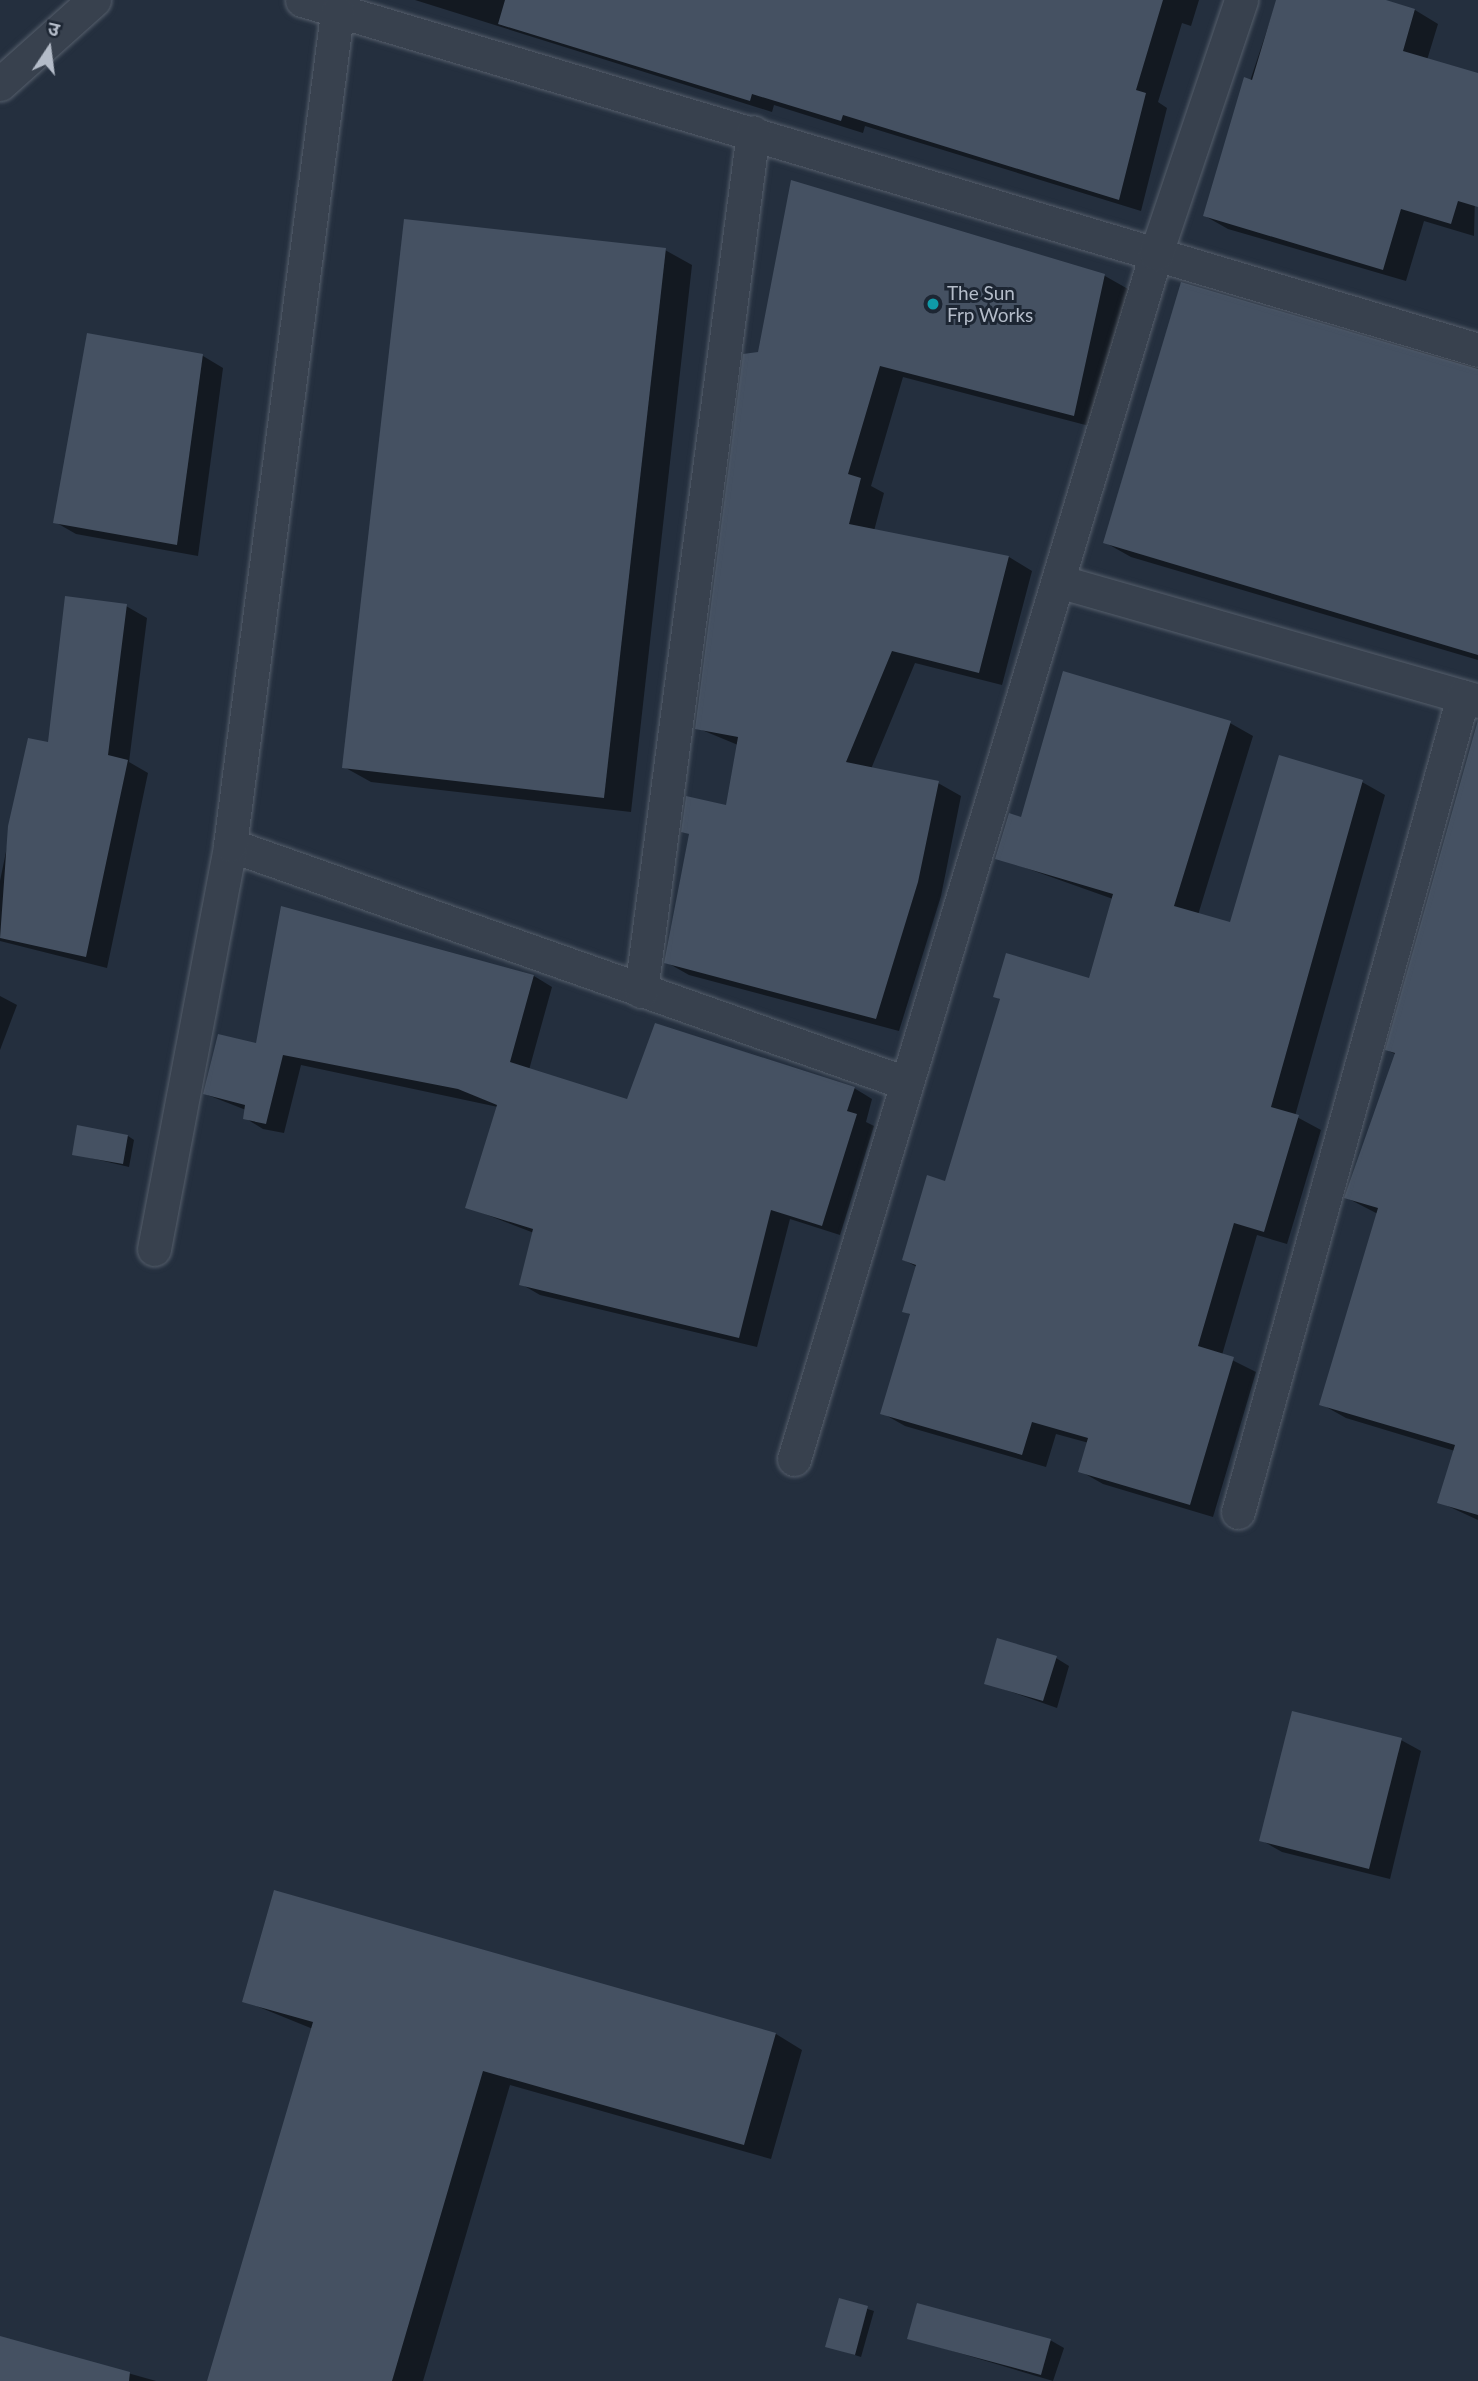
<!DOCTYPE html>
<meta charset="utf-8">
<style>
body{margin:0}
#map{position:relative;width:1478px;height:2381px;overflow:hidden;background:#242f3e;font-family:Lato,"Noto Sans Devanagari",sans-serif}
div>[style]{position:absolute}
.shadow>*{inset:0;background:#0007}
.building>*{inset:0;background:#455162}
.roads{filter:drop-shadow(0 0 2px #565f6c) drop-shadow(0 0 2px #565f6c)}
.minor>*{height:33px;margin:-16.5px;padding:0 16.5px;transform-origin:16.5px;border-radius:16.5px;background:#38414e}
.dots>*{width:19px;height:19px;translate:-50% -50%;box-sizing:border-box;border:4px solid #1d2633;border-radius:50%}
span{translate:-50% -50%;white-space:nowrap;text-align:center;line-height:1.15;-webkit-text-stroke:6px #1d2633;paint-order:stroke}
.poi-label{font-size:19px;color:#b4bcc9}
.left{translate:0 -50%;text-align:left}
.north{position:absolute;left:14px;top:14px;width:70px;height:70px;-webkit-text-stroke:5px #1d2633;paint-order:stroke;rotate:13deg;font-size:19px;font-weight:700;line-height:28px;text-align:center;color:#b4bcc9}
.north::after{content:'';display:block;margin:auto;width:24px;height:32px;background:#b4bcc9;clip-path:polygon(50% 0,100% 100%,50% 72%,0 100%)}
</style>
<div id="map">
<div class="shadow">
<i style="clip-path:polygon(415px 0,1199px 0,1191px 26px,1182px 23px,1158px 102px,1167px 108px,1141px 211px,865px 126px,863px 133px,774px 105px,772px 112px)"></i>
<i style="clip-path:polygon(1277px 0,1380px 0,1415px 10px,1438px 24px,1427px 60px,1478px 75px,1474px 236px,1424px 221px,1406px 281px,1228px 229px,1205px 216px)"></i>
<i style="clip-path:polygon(792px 183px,1105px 276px,1128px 289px,1097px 428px,903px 377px,871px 486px,884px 493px,874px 531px,1009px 557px,1032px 571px,1002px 685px,915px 663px,871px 769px,938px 783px,961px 796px,941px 896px,899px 1031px,689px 975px,666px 962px,691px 835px,683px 831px,727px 807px,738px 745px,697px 728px)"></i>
<i style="clip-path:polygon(665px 250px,692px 265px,631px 812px,371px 782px,344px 767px)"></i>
<i style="clip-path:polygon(1182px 284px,1478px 368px,1478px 660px,1131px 557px,1106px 543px)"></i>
<i style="clip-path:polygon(89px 335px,203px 356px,223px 368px,198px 556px,76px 534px,55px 522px)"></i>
<i style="clip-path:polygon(126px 606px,147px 618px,129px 762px,148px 773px,107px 968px,0 941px,0 881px,29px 740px,49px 744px)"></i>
<i style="clip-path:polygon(1230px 723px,1253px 736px,1198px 915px,1231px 924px,1362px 782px,1385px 795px,1295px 1116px,1321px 1130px,1287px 1244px,1257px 1235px,1222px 1355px,1256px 1372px,1213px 1517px,1103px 1484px,1080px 1471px,1089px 1443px,1056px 1434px,1046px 1467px,905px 1426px,882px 1413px,911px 1315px,904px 1311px,917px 1267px,904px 1260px,946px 1183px,1001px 1000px,995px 996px,1090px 980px,1113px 899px,998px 858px,1022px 819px)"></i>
<i style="clip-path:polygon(1478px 741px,1478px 1520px,1439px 1502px,1455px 1451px,1346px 1418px,1321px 1404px,1378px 1214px,1347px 1198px,1397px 1055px,1387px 1050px)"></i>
<i style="clip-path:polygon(282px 908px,534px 976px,552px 987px,529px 1070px,629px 1101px,854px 1088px,872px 1099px,866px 1122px,874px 1126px,840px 1235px,790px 1219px,757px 1347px,540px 1295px,521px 1284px,534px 1233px,467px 1207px,498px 1107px,301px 1065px,284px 1133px,263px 1129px,245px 1118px,246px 1110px,205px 1094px,258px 1045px)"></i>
<i style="clip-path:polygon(0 996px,17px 1005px,0 1050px)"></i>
<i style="clip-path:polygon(128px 1136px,134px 1140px,129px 1167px,74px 1154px)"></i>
<i style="clip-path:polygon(1056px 1658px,1069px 1666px,1057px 1708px,986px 1683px)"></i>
<i style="clip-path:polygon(1401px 1740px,1421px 1751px,1390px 1879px,1282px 1852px,1261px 1840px)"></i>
<i style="clip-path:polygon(275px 1892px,776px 2034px,802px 2050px,771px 2159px,510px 2085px,423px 2381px,209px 2381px,313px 2029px,244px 2001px)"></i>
<i style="clip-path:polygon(840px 2300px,874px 2311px,861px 2357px,827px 2346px)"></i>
<i style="clip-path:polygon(0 2337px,156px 2381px,0 2381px)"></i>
<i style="clip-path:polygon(909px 2338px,1050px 2340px,1064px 2348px,1053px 2381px)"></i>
</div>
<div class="building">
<i style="clip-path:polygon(505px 0,1163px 0,1136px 90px,1146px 93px,1119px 200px,843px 115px,841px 121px,752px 94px,750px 101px,498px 24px)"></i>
<i style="clip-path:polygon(1276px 0,1386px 0,1415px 9px,1403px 51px,1478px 73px,1478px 207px,1458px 201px,1451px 224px,1401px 209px,1383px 270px,1203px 216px,1244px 77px,1252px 80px)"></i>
<i style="clip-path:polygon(791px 180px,1105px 274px,1074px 416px,880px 366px,848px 474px,861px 478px,849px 524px,1009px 556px,979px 673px,892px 651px,846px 762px,939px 781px,918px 882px,876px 1019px,664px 963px,689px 834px,681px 832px,686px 796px,726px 805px,738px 737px,695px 729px,743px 354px,758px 352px)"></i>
<i style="clip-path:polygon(404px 219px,666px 248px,604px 798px,342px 768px)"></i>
<i style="clip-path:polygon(1181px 282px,1478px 369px,1478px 655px,1103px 543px)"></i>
<i style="clip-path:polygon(87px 333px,203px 354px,177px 545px,53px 523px)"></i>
<i style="clip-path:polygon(65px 596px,127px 604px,108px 755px,128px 760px,86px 957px,0 938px,8px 826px,28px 738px,48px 742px)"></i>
<i style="clip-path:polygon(1063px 671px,1231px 721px,1174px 906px,1230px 922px,1279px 755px,1363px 780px,1271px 1107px,1299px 1115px,1264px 1232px,1234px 1223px,1198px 1346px,1234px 1357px,1190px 1505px,1078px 1472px,1088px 1438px,1032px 1422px,1022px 1455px,880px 1414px,910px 1314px,902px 1312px,916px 1265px,902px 1260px,927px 1175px,945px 1181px,1000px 999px,993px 997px,1006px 953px,1089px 978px,1113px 894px,995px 859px,1009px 813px,1021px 817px)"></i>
<i style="clip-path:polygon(1478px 720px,1478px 1515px,1437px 1503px,1455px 1445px,1319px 1405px,1378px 1208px,1344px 1198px,1395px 1053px,1385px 1050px)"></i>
<i style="clip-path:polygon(281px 906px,534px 975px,510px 1062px,627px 1099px,655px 1023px,855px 1087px,847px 1111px,857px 1114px,822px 1226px,771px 1210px,739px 1338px,519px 1285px,533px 1229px,465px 1208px,497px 1105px,458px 1089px,283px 1055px,266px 1124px,243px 1119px,245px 1105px,203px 1094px,218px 1034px,256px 1043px)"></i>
<i style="clip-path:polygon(77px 1125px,128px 1135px,123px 1164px,72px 1155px)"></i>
<i style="clip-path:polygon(997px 1638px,1057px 1656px,1043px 1701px,984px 1684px)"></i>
<i style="clip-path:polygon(1292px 1711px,1402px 1738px,1369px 1869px,1259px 1841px)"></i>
<i style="clip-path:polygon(274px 1890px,776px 2033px,744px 2145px,483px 2071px,392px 2381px,207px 2381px,313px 2022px,242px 2002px)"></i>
<i style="clip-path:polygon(839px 2298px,868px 2306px,855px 2355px,825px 2347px)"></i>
<i style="clip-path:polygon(917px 2303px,1051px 2339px,1041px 2375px,907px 2339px)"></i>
<i style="clip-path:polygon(0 2336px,130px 2372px,129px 2381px,0 2381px)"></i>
</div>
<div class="roads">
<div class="minor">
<i style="left:302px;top:0;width:1227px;rotate:16.57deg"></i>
<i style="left:0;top:84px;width:126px;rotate:-41.8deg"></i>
<i style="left:1061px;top:582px;width:434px;rotate:15.9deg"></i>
<i style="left:230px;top:845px;width:717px;rotate:19.4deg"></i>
<i style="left:641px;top:991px;width:866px;rotate:-82.57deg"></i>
<i style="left:154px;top:1249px;width:411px;rotate:-79.3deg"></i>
<i style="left:230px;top:845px;width:839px;rotate:-82.67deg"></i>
<i style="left:794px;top:1459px;width:1259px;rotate:-73.29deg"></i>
<i style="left:1156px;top:253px;width:267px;rotate:-71.4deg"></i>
<i style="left:1238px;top:1512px;width:846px;rotate:-74.58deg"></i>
</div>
</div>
<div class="dots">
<i style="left:933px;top:304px;background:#0f9aa8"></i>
</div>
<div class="poi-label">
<span class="left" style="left:947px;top:304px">The Sun<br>Frp Works</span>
</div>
<div class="north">उ</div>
</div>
